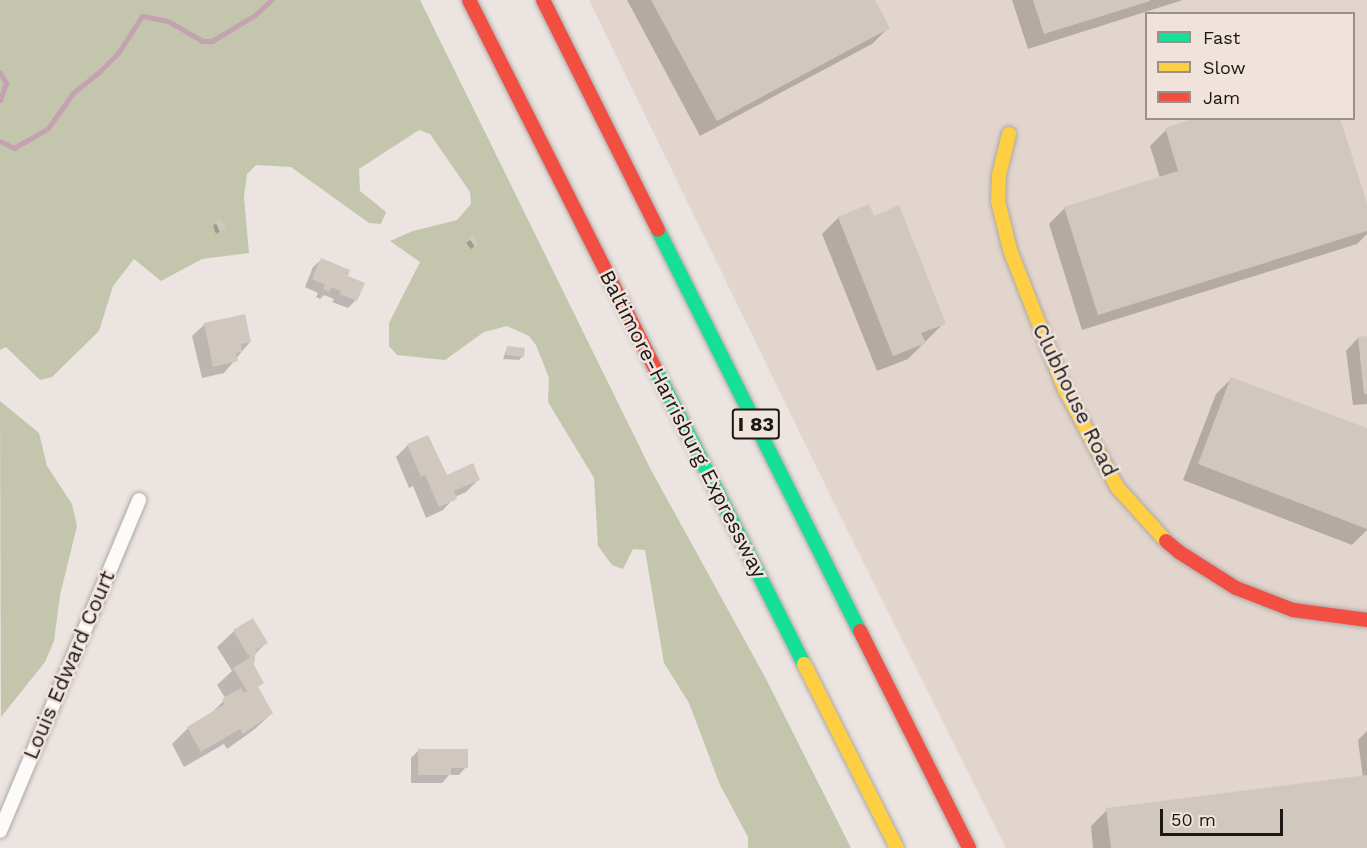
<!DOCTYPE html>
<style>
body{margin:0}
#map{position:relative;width:1367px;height:848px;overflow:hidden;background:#ebe4e0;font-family:"Work Sans",sans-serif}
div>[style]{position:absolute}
.built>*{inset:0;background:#e2d5cd}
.forest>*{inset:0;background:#c3c6ac}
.shadow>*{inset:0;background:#0003}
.stream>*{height:5px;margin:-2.5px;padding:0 2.5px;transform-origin:2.5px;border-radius:2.5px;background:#c4a2b1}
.building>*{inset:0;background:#d0c8be}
.roads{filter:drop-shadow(0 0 2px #ada8a5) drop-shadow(0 0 2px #ada8a5)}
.street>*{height:14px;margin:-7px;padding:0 7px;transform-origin:7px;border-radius:7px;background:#fcfbfa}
.fast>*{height:14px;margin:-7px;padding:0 7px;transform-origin:7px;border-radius:7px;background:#16e098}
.slow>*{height:14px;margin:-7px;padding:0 7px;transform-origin:7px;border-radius:7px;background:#ffcf43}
.jam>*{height:14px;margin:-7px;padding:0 7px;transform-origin:7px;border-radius:7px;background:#f24e42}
span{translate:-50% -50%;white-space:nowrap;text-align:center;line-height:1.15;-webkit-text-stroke:5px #efe3dc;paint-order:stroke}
.shield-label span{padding:2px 4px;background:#efe3dc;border:2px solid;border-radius:4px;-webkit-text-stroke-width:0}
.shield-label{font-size:20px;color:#1b1715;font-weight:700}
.street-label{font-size:21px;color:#1b1715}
.legend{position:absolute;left:1145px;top:12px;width:210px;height:108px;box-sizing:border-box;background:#efe3dc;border:2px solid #9a918c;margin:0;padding:8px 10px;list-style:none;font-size:18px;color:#1b1715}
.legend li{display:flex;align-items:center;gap:12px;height:30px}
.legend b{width:30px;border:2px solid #9a918c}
.scale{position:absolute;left:1160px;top:809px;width:123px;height:27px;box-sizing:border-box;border:3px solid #1b1715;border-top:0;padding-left:8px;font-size:18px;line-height:21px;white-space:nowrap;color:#1b1715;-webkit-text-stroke:4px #efe3dc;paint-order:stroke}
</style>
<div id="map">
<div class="built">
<i style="clip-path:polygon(evenodd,589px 0,1367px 0,1367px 848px,1006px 848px,833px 501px,589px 0,1146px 14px,1354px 14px,1354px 118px,1146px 118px,1146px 14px)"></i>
</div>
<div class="forest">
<i style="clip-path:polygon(0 0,420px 0,651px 470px,765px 677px,851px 848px,748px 848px,748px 837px,720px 785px,689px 703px,664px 663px,645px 550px,633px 549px,623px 569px,612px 565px,598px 546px,594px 478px,548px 402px,549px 378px,536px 345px,529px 336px,507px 326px,484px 332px,445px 360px,397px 355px,389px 346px,389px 323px,420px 262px,390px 241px,413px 231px,457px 220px,471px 204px,470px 192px,430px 134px,419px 130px,359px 169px,360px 191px,386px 212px,381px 224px,369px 223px,291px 167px,256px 165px,247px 174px,244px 197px,249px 253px,202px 259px,161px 281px,134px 259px,113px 286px,99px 331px,52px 377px,40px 380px,6px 347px,0 350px)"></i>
<i style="clip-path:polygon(0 401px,39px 433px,47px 466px,72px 504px,77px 526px,60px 595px,54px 641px,45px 662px,1px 717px)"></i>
</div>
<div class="shadow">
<i style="clip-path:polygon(627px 0,873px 0,888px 28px,872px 44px,700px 136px)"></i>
<i style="clip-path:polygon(1012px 0,1183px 0,1028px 49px)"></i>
<i style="clip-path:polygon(1166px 130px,1367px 208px,1367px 234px,1357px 244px,1082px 330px,1049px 224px,1065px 208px,1160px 178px,1150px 146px)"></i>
<i style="clip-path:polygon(838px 218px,873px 218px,944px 323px,908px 359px,877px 371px,822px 234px)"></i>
<i style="clip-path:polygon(216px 223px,224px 229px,216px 234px,213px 226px)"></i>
<i style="clip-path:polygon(473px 238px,477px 244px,471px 249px,466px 243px)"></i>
<i style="clip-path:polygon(321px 260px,356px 300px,348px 308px,332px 302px,334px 299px,324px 295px,320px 299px,316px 297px,318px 293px,305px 287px,313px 267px)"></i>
<i style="clip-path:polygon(205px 324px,250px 342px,224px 373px,202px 378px,192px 336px)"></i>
<i style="clip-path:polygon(1367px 337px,1367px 404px,1353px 405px,1346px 351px,1358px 338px)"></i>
<i style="clip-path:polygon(507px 348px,523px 356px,519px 360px,503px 359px)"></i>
<i style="clip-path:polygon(1232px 378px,1367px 430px,1367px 530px,1352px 545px,1183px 480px,1216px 394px)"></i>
<i style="clip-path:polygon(408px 445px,446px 476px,478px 480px,466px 492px,455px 497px,443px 510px,426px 518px,413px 486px,409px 488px,396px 457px)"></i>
<i style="clip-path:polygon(234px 631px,266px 643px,254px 655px,252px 666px,257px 688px,272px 713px,255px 729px,227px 749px,224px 744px,184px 767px,172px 744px,188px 728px,208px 716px,226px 699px,217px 685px,232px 671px,217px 647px)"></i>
<i style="clip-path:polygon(1367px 731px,1367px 848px,1093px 848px,1091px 826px,1107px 810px,1363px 778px,1358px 740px)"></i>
<i style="clip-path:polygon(419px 750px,466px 767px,459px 775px,449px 775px,442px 783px,411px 783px,411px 758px)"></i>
</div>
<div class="stream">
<i style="left:0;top:73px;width:12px;rotate:59deg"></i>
<i style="left:6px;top:83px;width:18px;rotate:109deg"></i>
<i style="left:0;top:141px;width:16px;rotate:27deg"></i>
<i style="left:14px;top:148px;width:39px;rotate:-30deg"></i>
<i style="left:48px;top:128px;width:43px;rotate:-54.5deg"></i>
<i style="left:73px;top:93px;width:32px;rotate:-39deg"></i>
<i style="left:98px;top:73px;width:28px;rotate:-45deg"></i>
<i style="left:118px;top:53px;width:44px;rotate:-57deg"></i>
<i style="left:142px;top:16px;width:26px;rotate:11deg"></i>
<i style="left:168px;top:21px;width:39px;rotate:30deg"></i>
<i style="left:202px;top:41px;width:10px"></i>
<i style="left:212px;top:41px;width:50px;rotate:-31.2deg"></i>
<i style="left:255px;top:15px;width:22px;rotate:-43deg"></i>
</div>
<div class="building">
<i style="clip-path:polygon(651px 0,875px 0,890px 28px,717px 121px)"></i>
<i style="clip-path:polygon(1033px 0,1150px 0,1150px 1px,1044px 34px)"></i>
<i style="clip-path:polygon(1196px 118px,1340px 118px,1367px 203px,1367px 231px,1098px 315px,1064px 207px,1178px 171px,1165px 128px)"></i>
<i style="clip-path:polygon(869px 204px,874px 216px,899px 205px,946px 324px,921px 333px,926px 343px,893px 356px,838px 217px)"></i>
<i style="clip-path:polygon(221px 219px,226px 229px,220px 232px,215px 221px)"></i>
<i style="clip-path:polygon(473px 235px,479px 244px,475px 247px,469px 238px)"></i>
<i style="clip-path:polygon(321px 258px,350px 270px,348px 276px,365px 283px,357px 301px,339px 294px,341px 291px,331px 287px,329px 292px,323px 289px,325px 285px,312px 279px)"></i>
<i style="clip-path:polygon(245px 314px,251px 342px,241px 344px,242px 352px,236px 353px,238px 361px,213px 367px,204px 323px)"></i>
<i style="clip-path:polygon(1367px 336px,1367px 394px,1364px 394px,1358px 337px)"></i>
<i style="clip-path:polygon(507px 346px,525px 348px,524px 357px,506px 355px)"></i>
<i style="clip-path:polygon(1231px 377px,1367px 428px,1367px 529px,1198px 464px)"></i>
<i style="clip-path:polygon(428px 435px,447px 475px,473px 463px,480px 480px,454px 491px,457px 499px,439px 507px,425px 475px,421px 477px,407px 444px)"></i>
<i style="clip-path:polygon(253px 618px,268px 643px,256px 650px,254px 665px,264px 683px,258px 687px,273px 713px,243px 734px,240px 729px,201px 752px,187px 727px,225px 704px,222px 699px,241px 688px,244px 693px,247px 691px,233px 668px,249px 658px,250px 654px,248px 655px,233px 630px)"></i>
<i style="clip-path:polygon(418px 749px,468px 749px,468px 768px,451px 768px,451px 775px,418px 775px)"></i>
<i style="clip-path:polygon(1367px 775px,1367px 848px,1111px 848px,1106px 808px)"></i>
</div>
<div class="roads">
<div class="street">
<i style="left:0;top:831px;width:359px;rotate:-67.2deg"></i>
</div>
<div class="fast">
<i style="left:658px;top:230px;width:449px;rotate:63.3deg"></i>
<i style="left:656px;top:370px;width:329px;rotate:63.3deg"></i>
</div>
<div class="slow">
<i style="left:1009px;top:134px;width:42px;rotate:103.7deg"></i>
<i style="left:999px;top:175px;width:26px;rotate:92deg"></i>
<i style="left:998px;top:201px;width:50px;rotate:76.2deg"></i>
<i style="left:1010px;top:250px;width:148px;rotate:68.6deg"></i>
<i style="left:1064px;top:388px;width:112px;rotate:61.8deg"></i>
<i style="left:1117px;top:487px;width:73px;rotate:47.8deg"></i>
<i style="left:804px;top:664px;width:206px;rotate:63.2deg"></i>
</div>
<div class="jam">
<i style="left:469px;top:0;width:415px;rotate:63.2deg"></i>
<i style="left:543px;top:0;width:257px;rotate:63.4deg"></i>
<i style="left:1166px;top:541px;width:17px;rotate:40deg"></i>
<i style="left:1179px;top:552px;width:67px;rotate:32.3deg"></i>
<i style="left:1236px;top:588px;width:61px;rotate:21.1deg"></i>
<i style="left:1293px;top:610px;width:75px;rotate:7.7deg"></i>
<i style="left:860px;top:631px;width:243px;rotate:63.3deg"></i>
</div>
</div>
<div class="shield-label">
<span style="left:756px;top:424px">I 83</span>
</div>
<div class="street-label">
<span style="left:1075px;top:400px;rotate:64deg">Clubhouse Road</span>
<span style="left:683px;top:424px;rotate:63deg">Baltimore-Harrisburg Expressway</span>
<span style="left:69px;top:665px;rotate:-67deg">Louis Edward Court</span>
</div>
<ul class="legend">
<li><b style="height:8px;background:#16e098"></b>Fast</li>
<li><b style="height:8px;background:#ffcf43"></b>Slow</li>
<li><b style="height:8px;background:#f24e42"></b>Jam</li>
</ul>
<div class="scale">50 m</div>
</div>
